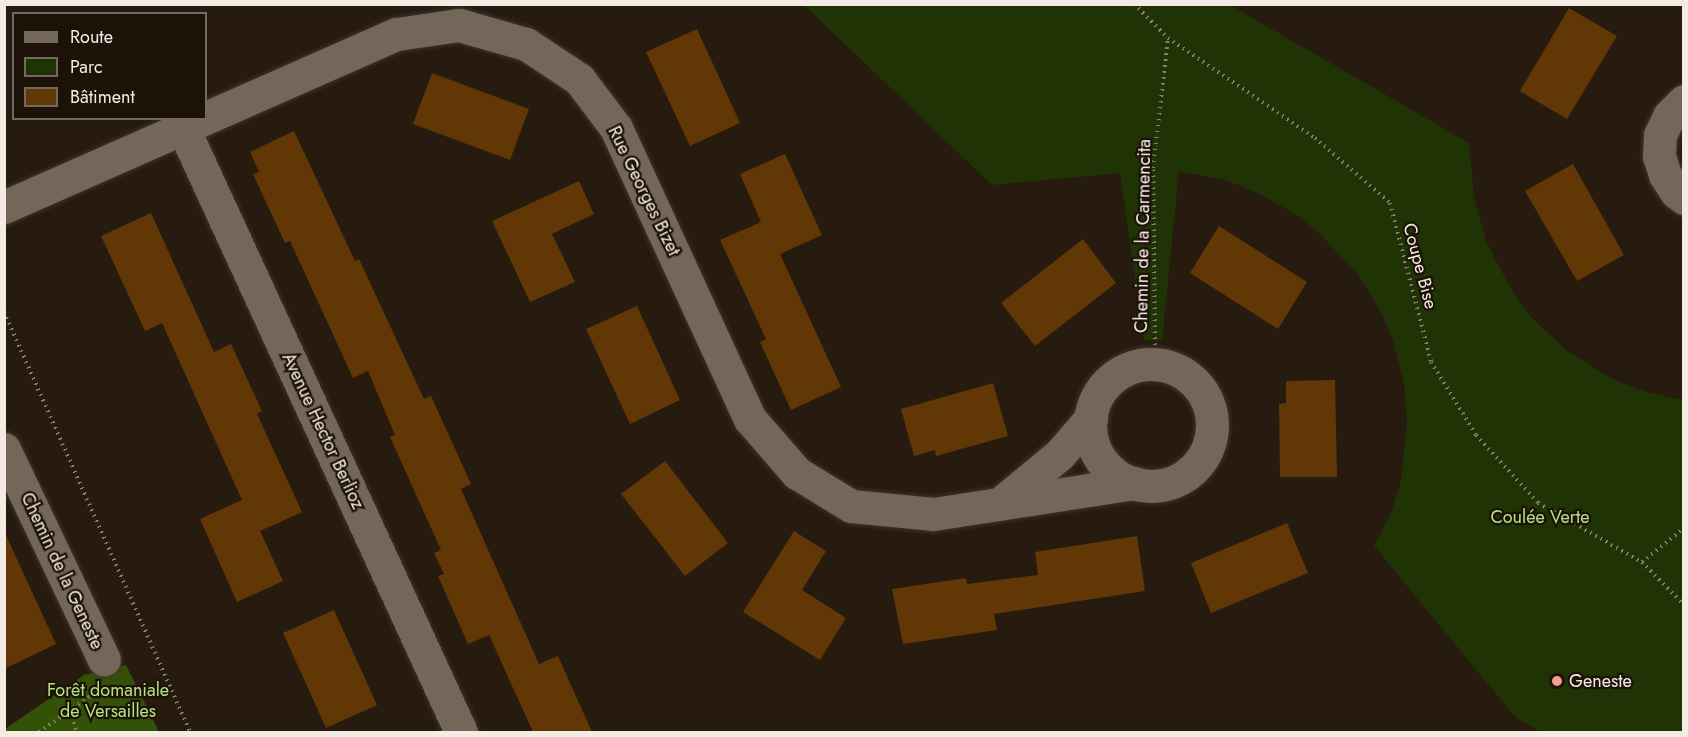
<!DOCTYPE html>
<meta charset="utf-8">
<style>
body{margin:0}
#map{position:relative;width:1688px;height:737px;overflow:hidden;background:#271b10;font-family:Jost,sans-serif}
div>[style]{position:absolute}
.green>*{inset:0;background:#1f3304}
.forest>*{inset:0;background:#345207}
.building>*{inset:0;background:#603705}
.path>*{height:4px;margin-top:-2px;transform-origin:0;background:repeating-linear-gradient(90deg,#887e74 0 1.5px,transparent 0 6px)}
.roads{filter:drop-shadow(0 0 2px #3d342e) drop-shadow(0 0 2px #3d342e)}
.minor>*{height:33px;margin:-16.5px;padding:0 16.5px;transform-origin:16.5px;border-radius:16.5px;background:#746659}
.minor>.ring{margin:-16.5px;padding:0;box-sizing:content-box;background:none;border:33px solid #746659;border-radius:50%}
.dots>*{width:16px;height:16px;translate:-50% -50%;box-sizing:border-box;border:3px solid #1d1208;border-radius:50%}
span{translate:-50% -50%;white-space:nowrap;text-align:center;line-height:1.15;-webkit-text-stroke:4.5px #1d1208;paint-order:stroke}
.street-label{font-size:18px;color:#f4ece4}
.park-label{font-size:18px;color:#b3e383}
.poi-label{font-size:18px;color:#f4ece4}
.left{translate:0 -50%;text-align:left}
.frame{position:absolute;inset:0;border:6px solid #f4ece4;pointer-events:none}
.legend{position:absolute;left:12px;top:12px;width:195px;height:108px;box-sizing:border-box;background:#1d1208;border:2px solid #736960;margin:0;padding:8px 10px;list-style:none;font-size:18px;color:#f4ece4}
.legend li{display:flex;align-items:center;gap:12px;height:30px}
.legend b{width:30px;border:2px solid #736960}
</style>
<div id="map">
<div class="green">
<i style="clip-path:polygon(804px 5px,1230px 5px,1469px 143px,1474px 197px,1486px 241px,1513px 293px,1532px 318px,1566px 350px,1612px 379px,1646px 392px,1683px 400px,1683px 732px,1541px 732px,1516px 718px,1374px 546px,1392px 510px,1401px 481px,1407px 422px,1404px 383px,1393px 341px,1380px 310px,1357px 273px,1315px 229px,1294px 213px,1251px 190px,1228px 181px,1179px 171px,1162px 341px,1144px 340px,1120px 173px,992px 185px)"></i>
</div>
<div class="forest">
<i style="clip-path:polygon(126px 665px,159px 732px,5px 732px,5px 729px,84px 675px)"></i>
</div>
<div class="building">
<i style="clip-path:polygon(1569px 8px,1617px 36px,1567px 119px,1520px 91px)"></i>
<i style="clip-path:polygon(697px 29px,740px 123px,690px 146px,646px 52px)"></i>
<i style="clip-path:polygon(432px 73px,529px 109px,510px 160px,413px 124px)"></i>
<i style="clip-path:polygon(294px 131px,355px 261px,359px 259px,424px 399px,431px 396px,471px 484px,461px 489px,539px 664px,558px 656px,592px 732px,533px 732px,489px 635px,468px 644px,438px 576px,444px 574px,434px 553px,441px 550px,390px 437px,395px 435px,368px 371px,353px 378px,290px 241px,285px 243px,253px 174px,259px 172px,250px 152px)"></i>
<i style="clip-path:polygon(785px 154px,822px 235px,780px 254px,841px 387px,791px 410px,760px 342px,766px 339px,720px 240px,761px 222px,740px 174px)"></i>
<i style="clip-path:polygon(1573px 164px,1624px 255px,1577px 281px,1525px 191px)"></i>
<i style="clip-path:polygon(579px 181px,594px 214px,552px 234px,575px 282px,530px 302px,492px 221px)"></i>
<i style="clip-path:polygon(151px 213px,214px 352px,231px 344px,262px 411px,257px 414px,302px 512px,260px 531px,283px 581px,237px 602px,200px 519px,242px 500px,162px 323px,145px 331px,101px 236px)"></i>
<i style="clip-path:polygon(1219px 226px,1307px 282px,1278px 329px,1190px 273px)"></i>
<i style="clip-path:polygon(1083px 239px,1116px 283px,1035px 346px,1001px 303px)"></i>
<i style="clip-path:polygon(637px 306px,680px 400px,630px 424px,586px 329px)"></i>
<i style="clip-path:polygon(1335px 380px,1337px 477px,1280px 477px,1279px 404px,1286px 403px,1286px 381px)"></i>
<i style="clip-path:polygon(993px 383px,1008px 436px,936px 456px,935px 450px,914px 456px,901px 409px)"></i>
<i style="clip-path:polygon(665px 461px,728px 543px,685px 576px,621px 494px)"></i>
<i style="clip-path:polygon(1287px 523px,1308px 573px,1211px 613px,1191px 563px)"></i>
<i style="clip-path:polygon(4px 531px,56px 644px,4px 669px)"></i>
<i style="clip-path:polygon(794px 531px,826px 551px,802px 590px,846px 618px,820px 660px,743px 612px)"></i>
<i style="clip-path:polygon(1137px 536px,1145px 591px,994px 614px,997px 630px,903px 644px,892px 589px,966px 578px,967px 584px,1038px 575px,1035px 552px)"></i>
<i style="clip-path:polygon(334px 610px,377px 705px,326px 728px,283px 633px)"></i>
</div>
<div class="path">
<i style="left:1134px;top:4px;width:48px;rotate:45deg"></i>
<i style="left:1168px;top:38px;width:178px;rotate:34.2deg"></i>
<i style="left:1315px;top:138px;width:99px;rotate:40.9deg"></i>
<i style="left:1390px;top:203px;width:164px;rotate:75.5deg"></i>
<i style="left:1431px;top:362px;width:86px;rotate:58.3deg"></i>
<i style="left:1476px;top:435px;width:92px;rotate:47.6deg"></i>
<i style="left:1538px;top:503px;width:120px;rotate:29.6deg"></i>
<i style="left:1642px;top:562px;width:60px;rotate:45.7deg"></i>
<i style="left:4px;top:312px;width:459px;rotate:66.1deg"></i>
<i style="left:1155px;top:363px;width:195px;rotate:-90.6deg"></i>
<i style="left:1153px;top:168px;width:131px;rotate:-83.4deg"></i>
<i style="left:1642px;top:562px;width:54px;rotate:-39deg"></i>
<i style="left:70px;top:711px;width:22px;rotate:72deg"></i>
<i style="left:39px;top:732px;width:66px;rotate:-35.1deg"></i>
</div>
<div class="roads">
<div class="minor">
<i style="left:1684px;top:101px;width:21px;rotate:135deg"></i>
<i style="left:1669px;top:116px;width:21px;rotate:115deg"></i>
<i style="left:1660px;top:135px;width:21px;rotate:93deg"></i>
<i style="left:1659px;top:156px;width:20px;rotate:72deg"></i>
<i style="left:1665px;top:175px;width:20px;rotate:57deg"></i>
<i style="left:1676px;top:192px;width:10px;rotate:37deg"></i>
<i style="left:184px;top:130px;width:663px;rotate:65.29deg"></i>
<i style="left:4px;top:207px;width:429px;rotate:-23.8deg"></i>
<i style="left:397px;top:34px;width:63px;rotate:-8.3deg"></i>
<i style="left:459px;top:25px;width:70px;rotate:15.8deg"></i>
<i style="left:526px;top:44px;width:64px;rotate:33.4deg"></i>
<i style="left:579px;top:79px;width:61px;rotate:52.9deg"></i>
<i style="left:616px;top:128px;width:320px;rotate:65.3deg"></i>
<i style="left:750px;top:419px;width:72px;rotate:49deg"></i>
<i style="left:797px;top:473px;width:63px;rotate:31.4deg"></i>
<i style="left:851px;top:506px;width:83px;rotate:5.5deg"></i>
<i style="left:934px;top:514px;width:203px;rotate:-8.8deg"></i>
<i class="ring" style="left:1090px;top:364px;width:89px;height:89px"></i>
<i style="left:4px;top:449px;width:233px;rotate:64.6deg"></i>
<i style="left:1002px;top:502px;width:75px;rotate:-39.6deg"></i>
<i style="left:1060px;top:454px;width:48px;rotate:-49.3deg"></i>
</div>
</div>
<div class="dots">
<i style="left:1557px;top:681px;background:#f59c93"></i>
</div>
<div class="street-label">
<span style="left:644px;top:191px;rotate:64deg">Rue Georges Bizet</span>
<span style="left:1143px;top:236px;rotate:-89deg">Chemin de la Carmencita</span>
<span style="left:1420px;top:266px;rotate:75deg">Coupe Bise</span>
<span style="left:323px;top:431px;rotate:65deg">Avenue Hector Berlioz</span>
<span style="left:62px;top:571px;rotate:65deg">Chemin de la Geneste</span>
</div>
<div class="park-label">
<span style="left:1540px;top:517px">Coulée Verte</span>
<span style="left:108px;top:701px">Forêt domaniale<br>de Versailles</span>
</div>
<div class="poi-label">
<span class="left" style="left:1569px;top:681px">Geneste</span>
</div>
<div class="frame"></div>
<ul class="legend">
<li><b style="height:8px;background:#746659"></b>Route</li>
<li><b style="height:16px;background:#1f3304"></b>Parc</li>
<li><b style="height:16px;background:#603705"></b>Bâtiment</li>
</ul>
</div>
